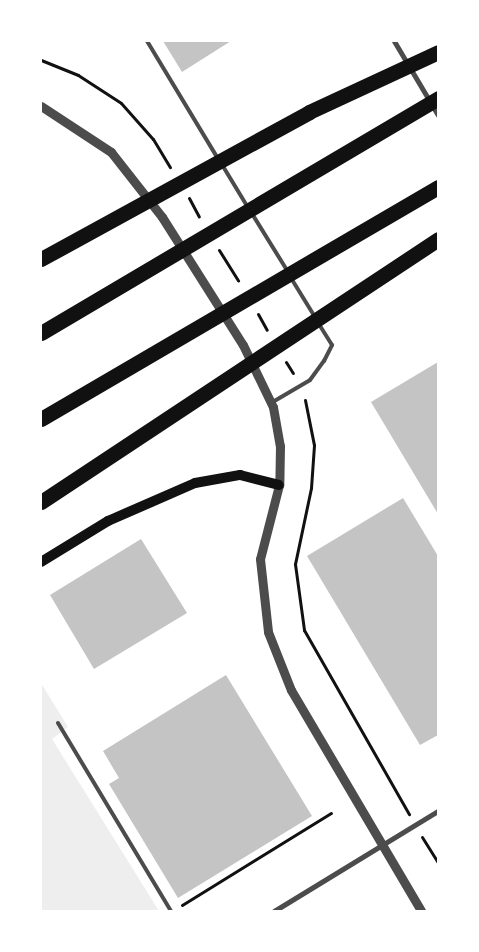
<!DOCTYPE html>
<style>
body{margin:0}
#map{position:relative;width:479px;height:952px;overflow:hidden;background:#fff;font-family:"Alegreya Sans",sans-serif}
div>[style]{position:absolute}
.green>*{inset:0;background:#eee}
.building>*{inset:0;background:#c4c4c4}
.path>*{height:3px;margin:-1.5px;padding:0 1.5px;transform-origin:1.5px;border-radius:1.5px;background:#111}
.service>*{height:4px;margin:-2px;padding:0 2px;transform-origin:2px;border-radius:2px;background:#4c4c4c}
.minor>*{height:5px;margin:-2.5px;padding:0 2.5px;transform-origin:2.5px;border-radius:2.5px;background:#4c4c4c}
.tertiary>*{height:9px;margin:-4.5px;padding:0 4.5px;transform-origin:4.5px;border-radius:4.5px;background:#4c4c4c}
.secondary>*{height:10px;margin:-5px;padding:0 5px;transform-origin:5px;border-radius:5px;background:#111}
.motorway>*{height:15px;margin:-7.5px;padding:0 7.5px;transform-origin:7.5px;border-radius:7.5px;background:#111}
span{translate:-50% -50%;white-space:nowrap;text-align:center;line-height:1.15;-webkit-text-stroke:4.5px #fff;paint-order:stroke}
.frame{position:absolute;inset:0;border:42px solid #fff;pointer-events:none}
</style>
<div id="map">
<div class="green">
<i style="clip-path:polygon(41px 683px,68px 727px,52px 739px,159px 911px,41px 911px)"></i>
</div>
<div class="building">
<i style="clip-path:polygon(163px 41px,231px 41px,182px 72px)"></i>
<i style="clip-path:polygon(438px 362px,438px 514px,371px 402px)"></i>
<i style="clip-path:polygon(403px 498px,438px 556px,438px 735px,420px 745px,307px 556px)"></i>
<i style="clip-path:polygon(141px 539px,187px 613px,94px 669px,50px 595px)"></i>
<i style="clip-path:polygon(226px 675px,312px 816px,178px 898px,109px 784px,119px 778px,103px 751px)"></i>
</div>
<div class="path">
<i style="left:41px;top:60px;width:40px;rotate:22deg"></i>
<i style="left:78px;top:75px;width:51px;rotate:33.1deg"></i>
<i style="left:121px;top:103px;width:48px;rotate:48.4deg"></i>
<i style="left:153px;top:139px;width:33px;rotate:59deg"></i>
<i style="left:189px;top:198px;width:21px;rotate:62deg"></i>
<i style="left:219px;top:250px;width:36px;rotate:58deg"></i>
<i style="left:258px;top:314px;width:18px;rotate:61deg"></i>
<i style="left:286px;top:362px;width:13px;rotate:58deg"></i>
<i style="left:305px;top:400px;width:46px;rotate:78.7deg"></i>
<i style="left:314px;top:445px;width:43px;rotate:94deg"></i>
<i style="left:311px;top:488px;width:78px;rotate:101.9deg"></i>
<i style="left:295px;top:564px;width:67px;rotate:82.2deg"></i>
<i style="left:304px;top:630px;width:212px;rotate:60.3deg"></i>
<i style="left:422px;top:837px;width:31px;rotate:58deg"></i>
<i style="left:182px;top:905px;width:175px;rotate:-31.7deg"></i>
</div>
<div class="service">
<i style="left:147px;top:41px;width:135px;rotate:58.9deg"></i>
<i style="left:221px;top:163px;width:50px;rotate:58.8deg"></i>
<i style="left:251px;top:212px;width:70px;rotate:58.3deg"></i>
<i style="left:291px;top:278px;width:46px;rotate:58.4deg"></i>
<i style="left:271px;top:403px;width:45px;rotate:-30.5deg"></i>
<i style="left:310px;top:380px;width:24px;rotate:-54deg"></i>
<i style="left:324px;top:361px;width:18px;rotate:-63deg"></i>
<i style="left:332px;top:345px;width:26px;rotate:-122deg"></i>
<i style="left:58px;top:723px;width:219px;rotate:59deg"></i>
</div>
<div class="minor">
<i style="left:394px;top:41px;width:86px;rotate:59.3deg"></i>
<i style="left:274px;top:911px;width:192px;rotate:-31.4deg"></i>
</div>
<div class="tertiary">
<i style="left:41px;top:106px;width:84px;rotate:33.3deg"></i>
<i style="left:111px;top:152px;width:83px;rotate:51.9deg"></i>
<i style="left:162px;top:217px;width:151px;rotate:57.7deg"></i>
<i style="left:243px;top:345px;width:69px;rotate:64.2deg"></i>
<i style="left:273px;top:407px;width:40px;rotate:80deg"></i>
<i style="left:280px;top:446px;width:39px;rotate:91deg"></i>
<i style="left:279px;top:485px;width:76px;rotate:104.4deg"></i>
<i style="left:260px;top:559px;width:73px;rotate:83.7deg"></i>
<i style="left:268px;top:632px;width:62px;rotate:68.4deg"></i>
<i style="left:291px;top:690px;width:256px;rotate:59.5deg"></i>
</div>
<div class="secondary">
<i style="left:41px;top:562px;width:79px;rotate:-31.5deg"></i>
<i style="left:108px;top:521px;width:95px;rotate:-23.6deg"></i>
<i style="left:195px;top:483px;width:46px;rotate:-10.1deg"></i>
<i style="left:240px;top:475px;width:40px;rotate:14.4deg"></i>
</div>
<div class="motorway">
<i style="left:41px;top:259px;width:306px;rotate:-28.7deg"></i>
<i style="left:309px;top:112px;width:142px;rotate:-24.9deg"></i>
<i style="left:41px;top:333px;width:461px;rotate:-30.6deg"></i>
<i style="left:41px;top:419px;width:460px;rotate:-30.3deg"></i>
<i style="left:41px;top:502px;width:476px;rotate:-33.5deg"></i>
</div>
<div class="frame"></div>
</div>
